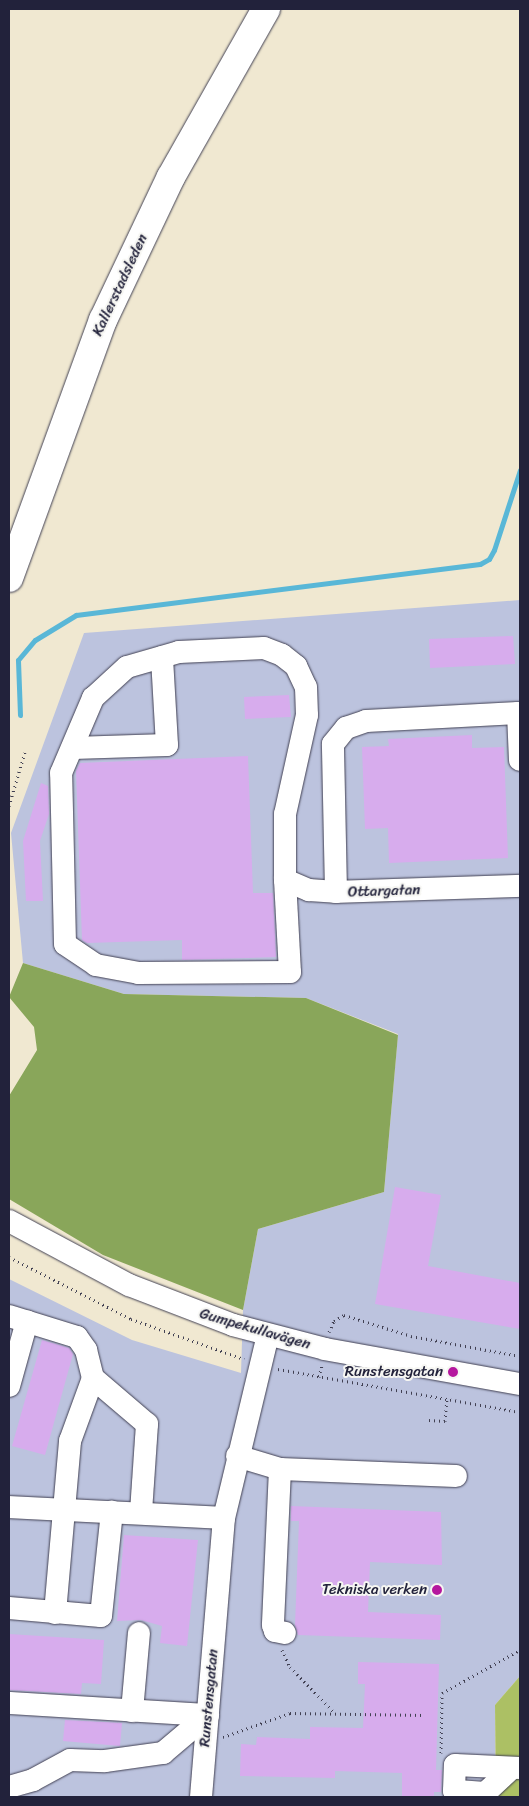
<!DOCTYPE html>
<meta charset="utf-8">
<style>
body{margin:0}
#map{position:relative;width:529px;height:1806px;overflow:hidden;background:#f0e8d1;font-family:Sriracha,sans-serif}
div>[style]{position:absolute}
.industrial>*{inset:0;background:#bcc3de}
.green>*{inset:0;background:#acc064}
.forest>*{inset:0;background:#89a65a}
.stream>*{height:5px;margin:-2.5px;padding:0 2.5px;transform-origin:2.5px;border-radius:2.5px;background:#59b7d7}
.building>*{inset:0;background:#d7aced}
.path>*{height:3px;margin-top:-1.5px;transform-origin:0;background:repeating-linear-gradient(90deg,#414052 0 1px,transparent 0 5px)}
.roads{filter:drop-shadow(0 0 1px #414052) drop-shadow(0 0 1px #414052)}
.minor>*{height:22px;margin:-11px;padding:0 11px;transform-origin:11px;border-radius:11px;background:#fff}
.major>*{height:28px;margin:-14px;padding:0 14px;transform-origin:14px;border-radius:14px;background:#fff}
.dots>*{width:14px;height:14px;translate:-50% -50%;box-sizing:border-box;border:2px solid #f6f6f2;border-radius:50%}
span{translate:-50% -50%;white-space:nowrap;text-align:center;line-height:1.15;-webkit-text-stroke:4px #f6f6f2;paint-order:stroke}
.street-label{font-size:15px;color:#22223b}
.poi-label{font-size:15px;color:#22223b}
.right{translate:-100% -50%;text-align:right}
.frame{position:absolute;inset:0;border:10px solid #22223b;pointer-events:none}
</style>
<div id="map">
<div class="industrial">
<i style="clip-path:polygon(520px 600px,520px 1676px,495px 1705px,496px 1797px,9px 1797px,9px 1279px,132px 1340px,241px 1373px,243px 1310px,258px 1229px,384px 1192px,398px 1034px,306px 998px,124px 994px,23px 963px,11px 833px,84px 633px)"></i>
</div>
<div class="green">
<i style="clip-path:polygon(520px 1676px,520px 1797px,496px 1797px,495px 1705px)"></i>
</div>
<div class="forest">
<i style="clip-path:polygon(23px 963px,124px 994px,306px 998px,398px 1035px,384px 1192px,258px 1229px,243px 1310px,103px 1255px,9px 1199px,9px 1096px,37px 1050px,34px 1027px,9px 997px)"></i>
</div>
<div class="stream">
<i style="left:20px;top:715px;width:55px;rotate:-92.1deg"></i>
<i style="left:18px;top:660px;width:26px;rotate:-50deg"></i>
<i style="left:35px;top:640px;width:48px;rotate:-31.4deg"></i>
<i style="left:76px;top:615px;width:407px;rotate:-7.2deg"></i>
<i style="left:480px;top:564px;width:10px;rotate:-29deg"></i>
<i style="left:489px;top:559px;width:10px;rotate:-61deg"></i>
<i style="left:494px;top:550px;width:84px;rotate:-72deg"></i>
</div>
<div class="building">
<i style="clip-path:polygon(513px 636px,515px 664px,430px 668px,429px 639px)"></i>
<i style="clip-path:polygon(289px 695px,291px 717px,245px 719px,244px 697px)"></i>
<i style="clip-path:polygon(472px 735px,472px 748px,504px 747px,508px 858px,389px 863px,388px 828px,365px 829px,362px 747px,389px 746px,388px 739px)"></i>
<i style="clip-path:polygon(248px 756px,253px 893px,273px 893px,276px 957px,182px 960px,182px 940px,87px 943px,82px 940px,76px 771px,80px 763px)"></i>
<i style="clip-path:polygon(41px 783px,48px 786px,49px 814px,40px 841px,43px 901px,26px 901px,23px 841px)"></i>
<i style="clip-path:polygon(395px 1187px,441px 1195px,428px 1266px,520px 1283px,520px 1329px,375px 1304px)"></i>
<i style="clip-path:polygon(42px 1340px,69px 1348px,73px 1354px,45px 1455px,12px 1446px)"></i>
<i style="clip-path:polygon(291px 1506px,441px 1512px,442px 1565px,370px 1562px,368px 1612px,441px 1615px,440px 1640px,298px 1635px,295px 1625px,299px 1521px,291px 1521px)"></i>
<i style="clip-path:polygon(124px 1535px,198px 1540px,187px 1646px,160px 1643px,162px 1626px,141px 1620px,117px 1621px)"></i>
<i style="clip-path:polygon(9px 1634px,104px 1640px,101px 1684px,82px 1683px,81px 1694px,9px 1690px)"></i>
<i style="clip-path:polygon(358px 1662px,439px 1664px,436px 1770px,442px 1770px,441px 1792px,434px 1792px,434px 1797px,402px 1797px,402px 1773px,335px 1771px,335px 1778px,240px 1776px,241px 1744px,256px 1745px,257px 1737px,310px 1739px,310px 1727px,363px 1728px,365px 1684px,358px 1684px)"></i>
<i style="clip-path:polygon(65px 1720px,122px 1723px,120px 1746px,63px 1741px)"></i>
</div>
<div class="path">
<i style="left:9px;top:806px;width:56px;rotate:-73.5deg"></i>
<i style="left:9px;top:1257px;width:137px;rotate:26.9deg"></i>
<i style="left:131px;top:1319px;width:120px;rotate:19.5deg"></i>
<i style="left:329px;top:1332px;width:12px;rotate:-66deg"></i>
<i style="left:334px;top:1321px;width:12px;rotate:-31deg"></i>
<i style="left:344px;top:1315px;width:70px;rotate:17.4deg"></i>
<i style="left:411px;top:1336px;width:111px;rotate:10.4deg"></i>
<i style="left:278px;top:1369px;width:246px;rotate:10.1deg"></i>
<i style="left:319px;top:1377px;width:12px;rotate:-76deg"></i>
<i style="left:429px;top:1420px;width:16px;rotate:4deg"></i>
<i style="left:445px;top:1421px;width:22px;rotate:-85deg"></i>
<i style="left:282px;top:1650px;width:19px;rotate:65deg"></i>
<i style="left:290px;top:1667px;width:62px;rotate:45.7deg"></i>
<i style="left:223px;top:1737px;width:71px;rotate:-19.7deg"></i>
<i style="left:290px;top:1713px;width:135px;rotate:0.8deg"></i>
<i style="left:441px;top:1753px;width:60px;rotate:-89deg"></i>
<i style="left:442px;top:1693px;width:89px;rotate:-28.9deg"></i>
</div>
<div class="roads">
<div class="minor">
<i style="left:73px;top:748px;width:94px;rotate:-1.8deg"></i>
<i style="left:167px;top:745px;width:88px;rotate:-93.3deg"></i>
<i style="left:285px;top:880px;width:92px;rotate:86.9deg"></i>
<i style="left:290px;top:972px;width:151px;rotate:179.6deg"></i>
<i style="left:139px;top:973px;width:44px;rotate:-169.5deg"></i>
<i style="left:96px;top:965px;width:37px;rotate:-146deg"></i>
<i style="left:65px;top:944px;width:171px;rotate:-91.3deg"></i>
<i style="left:61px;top:773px;width:82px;rotate:-66.9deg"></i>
<i style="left:93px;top:698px;width:46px;rotate:-42.4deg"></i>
<i style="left:127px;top:667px;width:54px;rotate:-16.1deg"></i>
<i style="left:179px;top:652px;width:85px;rotate:-2.7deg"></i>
<i style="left:264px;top:648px;width:19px;rotate:21deg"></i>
<i style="left:282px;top:655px;width:18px;rotate:38deg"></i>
<i style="left:296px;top:666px;width:23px;rotate:65deg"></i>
<i style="left:306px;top:687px;width:28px;rotate:88deg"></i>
<i style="left:307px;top:715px;width:101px;rotate:102.5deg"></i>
<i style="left:285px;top:814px;width:66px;rotate:90deg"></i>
<i style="left:285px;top:880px;width:26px;rotate:23deg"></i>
<i style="left:309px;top:890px;width:27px;rotate:4deg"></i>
<i style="left:336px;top:892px;width:184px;rotate:-1.9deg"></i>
<i style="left:336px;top:892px;width:148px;rotate:-91.2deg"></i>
<i style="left:333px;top:744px;width:21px;rotate:-51deg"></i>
<i style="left:346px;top:728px;width:21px;rotate:-19deg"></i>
<i style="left:366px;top:721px;width:152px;rotate:-3deg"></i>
<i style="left:518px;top:713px;width:47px;rotate:87.6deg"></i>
<i style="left:9px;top:1221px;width:136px;rotate:28.1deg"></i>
<i style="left:129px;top:1285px;width:111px;rotate:21deg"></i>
<i style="left:233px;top:1325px;width:95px;rotate:14.6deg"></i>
<i style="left:325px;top:1349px;width:198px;rotate:10.2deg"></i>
<i style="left:9px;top:1316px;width:71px;rotate:17.2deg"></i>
<i style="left:77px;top:1337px;width:16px;rotate:55deg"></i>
<i style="left:86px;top:1350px;width:29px;rotate:76deg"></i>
<i style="left:93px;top:1378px;width:71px;rotate:40.4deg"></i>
<i style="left:147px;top:1424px;width:89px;rotate:93.9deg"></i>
<i style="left:9px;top:1386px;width:67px;rotate:-74.5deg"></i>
<i style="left:237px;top:1456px;width:45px;rotate:16.8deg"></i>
<i style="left:280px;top:1469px;width:176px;rotate:2.3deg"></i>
<i style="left:280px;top:1469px;width:156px;rotate:92.6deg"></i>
<i style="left:273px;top:1625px;width:6px;rotate:72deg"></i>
<i style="left:275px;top:1631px;width:10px;rotate:11deg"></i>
<i style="left:9px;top:1507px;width:215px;rotate:2.9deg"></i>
<i style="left:9px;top:1608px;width:92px;rotate:5deg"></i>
<i style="left:101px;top:1616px;width:105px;rotate:-84deg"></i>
<i style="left:55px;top:1613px;width:173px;rotate:-85deg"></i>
<i style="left:70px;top:1441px;width:67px;rotate:-69.9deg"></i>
<i style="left:9px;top:1703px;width:199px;rotate:3.5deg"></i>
<i style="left:132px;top:1711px;width:78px;rotate:-84.9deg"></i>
<i style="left:512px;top:1768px;width:37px;rotate:137deg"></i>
<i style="left:485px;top:1793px;width:31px;rotate:-176deg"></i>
<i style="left:454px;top:1791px;width:26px;rotate:-88deg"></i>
<i style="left:455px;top:1765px;width:65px;rotate:2.6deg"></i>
<i style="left:9px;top:1787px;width:25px;rotate:-16deg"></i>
<i style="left:33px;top:1780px;width:42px;rotate:-28.4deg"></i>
<i style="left:70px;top:1760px;width:35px;rotate:2deg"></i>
<i style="left:105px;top:1761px;width:59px;rotate:-7.9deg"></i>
<i style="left:163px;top:1753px;width:59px;rotate:-40.2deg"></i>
<i style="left:201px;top:1797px;width:280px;rotate:-85.3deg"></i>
<i style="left:224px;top:1518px;width:188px;rotate:-76.5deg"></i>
</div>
<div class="major">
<i style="left:9px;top:578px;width:275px;rotate:-70deg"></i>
<i style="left:103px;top:320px;width:158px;rotate:-64.6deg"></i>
<i style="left:171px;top:177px;width:193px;rotate:-60.5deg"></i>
</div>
</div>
<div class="dots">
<i style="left:453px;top:1372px;background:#b5179e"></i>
<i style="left:437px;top:1590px;background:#b5179e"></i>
</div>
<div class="street-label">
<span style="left:120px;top:285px;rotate:-65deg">Kallerstadsleden</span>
<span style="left:384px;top:891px;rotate:-2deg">Ottargatan</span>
<span style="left:255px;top:1329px;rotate:16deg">Gumpekullavägen</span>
<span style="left:209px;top:1698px;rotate:-85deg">Runstensgatan</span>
</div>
<div class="poi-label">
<span class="right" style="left:443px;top:1372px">Runstensgatan</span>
<span class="right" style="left:427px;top:1590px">Tekniska verken</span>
</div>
<div class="frame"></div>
</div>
